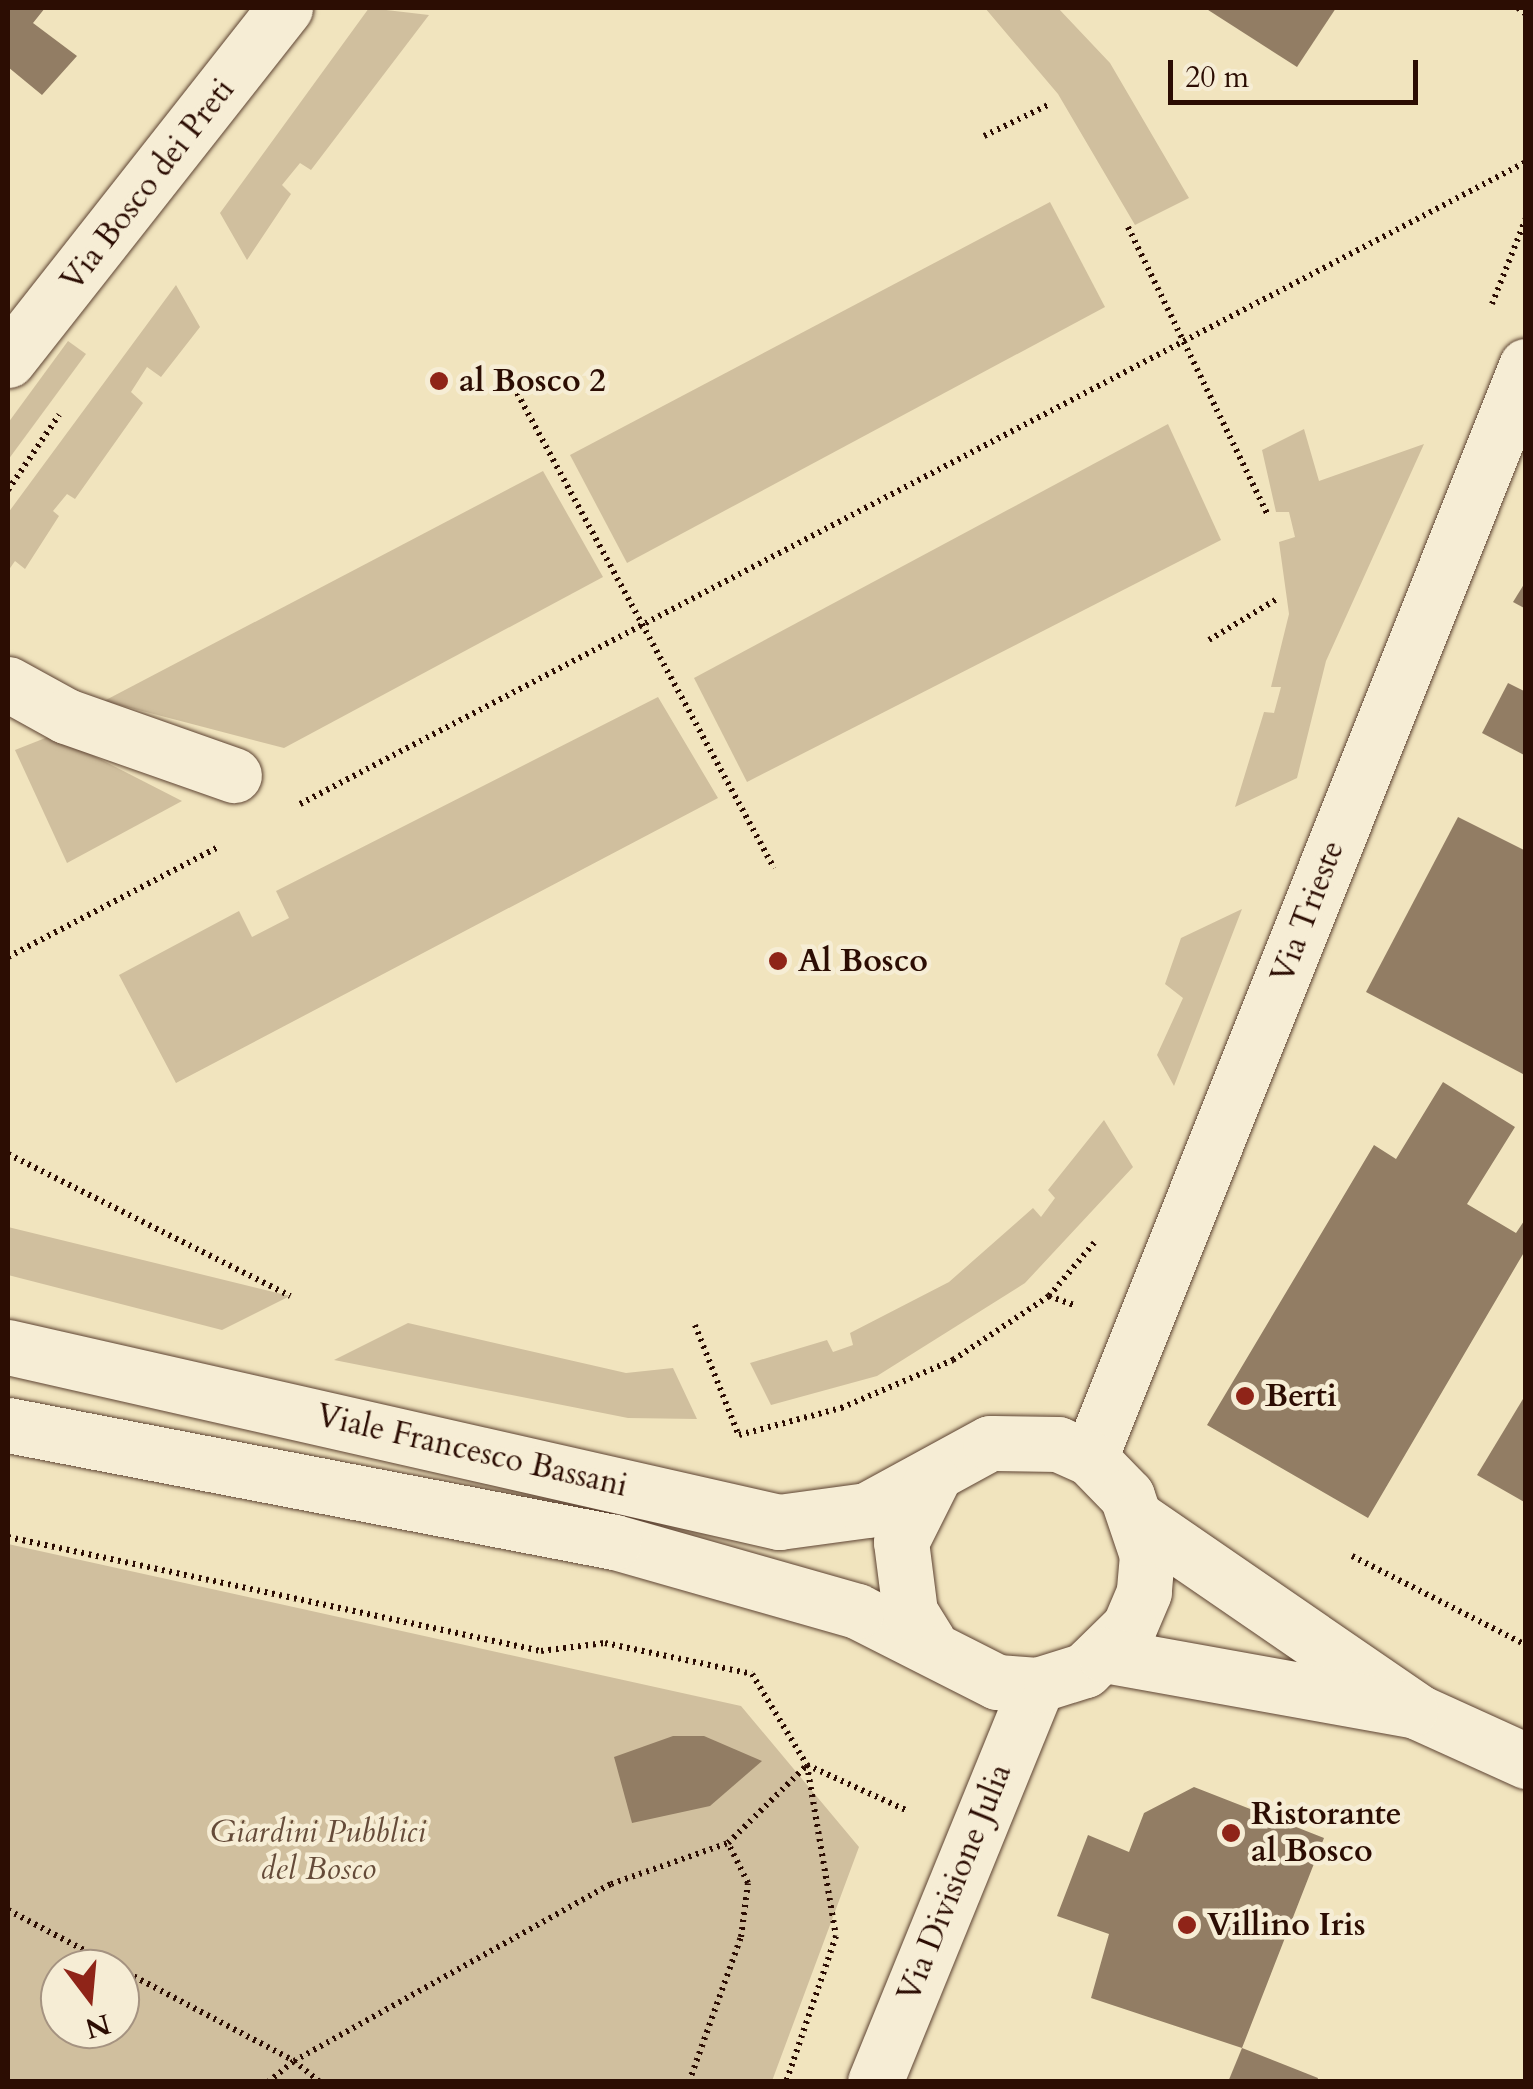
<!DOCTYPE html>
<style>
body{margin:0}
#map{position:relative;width:1533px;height:2089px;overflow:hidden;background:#f1e4be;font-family:Cardo,serif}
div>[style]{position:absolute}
.green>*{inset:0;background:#d0bf9e}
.building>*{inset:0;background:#927d64}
.path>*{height:6px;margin-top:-3px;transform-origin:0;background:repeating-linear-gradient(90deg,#2c0d03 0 2.5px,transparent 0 7.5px)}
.roads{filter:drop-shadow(0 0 2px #5d4332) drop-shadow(0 0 2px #5d4332)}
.pedestrian>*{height:55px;margin:-27.5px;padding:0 27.5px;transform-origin:27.5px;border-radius:27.5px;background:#f6edd5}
.minor>*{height:55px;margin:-27.5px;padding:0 27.5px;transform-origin:27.5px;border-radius:27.5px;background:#f6edd5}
.tertiary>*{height:55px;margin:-27.5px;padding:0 27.5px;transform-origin:27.5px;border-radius:27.5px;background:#f6edd5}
.dots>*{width:28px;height:28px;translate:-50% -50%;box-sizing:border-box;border:5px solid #f6edd5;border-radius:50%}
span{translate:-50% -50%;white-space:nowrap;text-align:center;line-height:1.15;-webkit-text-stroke:9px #f6edd5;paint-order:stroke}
.street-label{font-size:32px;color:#2c0d03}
.poi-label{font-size:32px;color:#2c0d03;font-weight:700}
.left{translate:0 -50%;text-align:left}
.park-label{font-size:32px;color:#654b39;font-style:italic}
.frame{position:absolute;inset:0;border:10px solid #2c0d03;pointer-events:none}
.north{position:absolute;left:40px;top:1949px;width:100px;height:100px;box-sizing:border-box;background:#f6edd5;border:2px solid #a59381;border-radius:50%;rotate:164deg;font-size:28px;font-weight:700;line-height:40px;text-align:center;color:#2c0d03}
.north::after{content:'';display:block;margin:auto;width:35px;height:45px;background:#8f2418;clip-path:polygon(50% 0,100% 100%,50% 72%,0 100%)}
.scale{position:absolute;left:1168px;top:60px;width:250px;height:45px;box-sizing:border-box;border:5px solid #2c0d03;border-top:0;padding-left:12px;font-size:30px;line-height:35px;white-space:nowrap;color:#2c0d03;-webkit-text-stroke:8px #f6edd5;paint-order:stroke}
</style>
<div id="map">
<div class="green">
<i style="clip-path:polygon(369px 8px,429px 15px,311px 170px,300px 163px,282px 185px,291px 194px,247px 260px,220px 213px)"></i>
<i style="clip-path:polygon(985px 8px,1058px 8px,1110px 63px,1189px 198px,1135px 225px,1058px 94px)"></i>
<i style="clip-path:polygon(1050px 202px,1105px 307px,627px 563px,570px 455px)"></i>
<i style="clip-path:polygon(176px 285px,200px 327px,161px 377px,147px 367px,131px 392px,143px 403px,75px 499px,67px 494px,53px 511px,59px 516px,25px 569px,15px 561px,8px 571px,8px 513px)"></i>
<i style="clip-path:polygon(68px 341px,86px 354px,8px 460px,8px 423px)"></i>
<i style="clip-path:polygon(1168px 424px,1221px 540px,747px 782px,694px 678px)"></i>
<i style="clip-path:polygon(1304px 429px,1319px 481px,1424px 444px,1326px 661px,1297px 778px,1235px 807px,1264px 712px,1274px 713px,1281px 687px,1271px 687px,1289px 614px,1279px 542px,1295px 537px,1289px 512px,1276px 512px,1262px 450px)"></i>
<i style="clip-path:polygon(543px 471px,603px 577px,284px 748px,104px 701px)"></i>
<i style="clip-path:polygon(658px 697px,718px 798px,176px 1083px,119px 975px,239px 911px,252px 937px,289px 918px,276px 891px)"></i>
<i style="clip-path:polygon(53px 735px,182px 801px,67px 863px,15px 750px)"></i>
<i style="clip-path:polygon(1242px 909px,1174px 1086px,1157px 1055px,1183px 998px,1165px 984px,1181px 938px)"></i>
<i style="clip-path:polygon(1104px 1120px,1133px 1167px,1025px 1283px,877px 1376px,771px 1405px,750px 1363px,827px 1340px,833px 1352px,853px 1345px,850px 1333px,949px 1282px,1033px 1208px,1041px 1217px,1055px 1198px,1048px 1190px)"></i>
<i style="clip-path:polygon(8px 1227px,290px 1296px,222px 1330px,8px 1275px)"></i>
<i style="clip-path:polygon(408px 1323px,626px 1373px,673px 1368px,697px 1419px,628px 1418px,334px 1360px)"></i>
<i style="clip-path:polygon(evenodd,8px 1544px,741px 1706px,859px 1847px,772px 2081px,8px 2082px,8px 1544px,60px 1969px,120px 1969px,120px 2029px,60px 2029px,60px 1969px)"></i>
</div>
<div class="building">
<i style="clip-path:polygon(8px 8px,45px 8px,33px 23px,77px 56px,42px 95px,8px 67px)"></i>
<i style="clip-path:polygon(1205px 8px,1336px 8px,1297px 67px)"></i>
<i style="clip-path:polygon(1526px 581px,1526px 609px,1513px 602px)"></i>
<i style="clip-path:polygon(1508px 683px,1526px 692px,1526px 756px,1482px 733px)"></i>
<i style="clip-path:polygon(1458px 817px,1526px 851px,1523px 1074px,1366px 992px)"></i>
<i style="clip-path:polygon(1443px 1082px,1515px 1127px,1467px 1204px,1516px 1233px,1526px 1218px,1526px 1249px,1368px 1518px,1207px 1425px,1374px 1145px,1396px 1159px)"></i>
<i style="clip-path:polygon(1526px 1394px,1526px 1503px,1477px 1475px)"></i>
<i style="clip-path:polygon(673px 1736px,704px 1736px,762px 1761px,710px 1806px,632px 1823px,614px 1757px)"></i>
<i style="clip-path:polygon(1194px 1787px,1324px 1838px,1242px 2048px,1091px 1998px,1109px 1934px,1057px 1916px,1088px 1835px,1129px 1852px,1144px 1813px)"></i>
<i style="clip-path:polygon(1242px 2048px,1318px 2078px,1317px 2082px,1228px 2082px)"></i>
</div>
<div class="path">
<i style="left:1518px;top:8px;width:10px;rotate:37deg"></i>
<i style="left:984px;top:136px;width:73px;rotate:-25.9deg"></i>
<i style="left:1128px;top:227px;width:320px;rotate:64.1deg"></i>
<i style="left:1492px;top:304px;width:92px;rotate:-68.4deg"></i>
<i style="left:510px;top:380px;width:555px;rotate:61.59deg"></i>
<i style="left:8px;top:490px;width:91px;rotate:-55.8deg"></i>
<i style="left:1209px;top:640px;width:79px;rotate:-31.1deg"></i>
<i style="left:300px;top:804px;width:1384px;rotate:-27.64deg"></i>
<i style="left:8px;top:957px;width:237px;rotate:-27.6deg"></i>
<i style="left:8px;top:1154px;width:316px;rotate:26.7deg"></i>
<i style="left:1049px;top:1296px;width:29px;rotate:20deg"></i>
<i style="left:695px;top:1325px;width:119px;rotate:68.4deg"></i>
<i style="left:739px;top:1435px;width:106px;rotate:-14.8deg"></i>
<i style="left:841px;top:1408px;width:122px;rotate:-23.2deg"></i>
<i style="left:953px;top:1360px;width:115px;rotate:-33.7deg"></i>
<i style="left:1049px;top:1296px;width:70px;rotate:-49.7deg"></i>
<i style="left:8px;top:1537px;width:545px;rotate:12.07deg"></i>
<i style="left:541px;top:1651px;width:64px;rotate:-7.1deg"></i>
<i style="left:605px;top:1643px;width:150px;rotate:11.9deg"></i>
<i style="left:752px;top:1674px;width:106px;rotate:58.9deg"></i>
<i style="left:807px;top:1765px;width:173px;rotate:80.4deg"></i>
<i style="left:836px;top:1936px;width:154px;rotate:108.9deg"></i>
<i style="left:1352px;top:1556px;width:195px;rotate:27.1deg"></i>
<i style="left:8px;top:1910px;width:323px;rotate:27.8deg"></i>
<i style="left:294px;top:2061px;width:363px;rotate:-29.2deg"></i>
<i style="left:611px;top:1884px;width:124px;rotate:-19.3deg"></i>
<i style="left:728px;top:1843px;width:111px;rotate:-44.6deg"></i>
<i style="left:807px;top:1765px;width:111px;rotate:24.5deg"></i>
<i style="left:268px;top:2082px;width:33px;rotate:-39deg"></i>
<i style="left:294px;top:2061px;width:33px;rotate:39deg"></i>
<i style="left:689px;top:2082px;width:154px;rotate:-70.3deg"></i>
<i style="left:741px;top:1937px;width:54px;rotate:-82.6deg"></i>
<i style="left:748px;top:1883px;width:45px;rotate:-116.6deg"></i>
</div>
<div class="roads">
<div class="pedestrian">
<i style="left:8px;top:684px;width:66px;rotate:28.9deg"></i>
<i style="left:66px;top:716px;width:178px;rotate:19.4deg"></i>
</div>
<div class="minor">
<i style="left:8px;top:360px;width:448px;rotate:-51.8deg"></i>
<i style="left:1090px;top:1458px;width:1176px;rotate:-68.23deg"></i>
<i style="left:875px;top:2082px;width:429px;rotate:-67.8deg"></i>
</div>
<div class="tertiary">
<i style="left:8px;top:1347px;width:791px;rotate:12.79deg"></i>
<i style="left:779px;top:1522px;width:89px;rotate:-7.8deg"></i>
<i style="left:867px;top:1510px;width:140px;rotate:-28.6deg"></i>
<i style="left:990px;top:1443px;width:68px;rotate:0.8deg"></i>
<i style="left:1058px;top:1444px;width:35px;rotate:24deg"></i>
<i style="left:1090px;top:1458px;width:53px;rotate:45.8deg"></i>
<i style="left:1127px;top:1496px;width:62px;rotate:71.3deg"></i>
<i style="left:1147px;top:1555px;width:37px;rotate:95deg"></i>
<i style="left:1144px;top:1592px;width:38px;rotate:113deg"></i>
<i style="left:1129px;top:1627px;width:62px;rotate:135.7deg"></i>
<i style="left:1085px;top:1670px;width:50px;rotate:162.6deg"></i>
<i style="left:1037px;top:1685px;width:40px;rotate:-175.7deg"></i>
<i style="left:997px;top:1682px;width:157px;rotate:-153.1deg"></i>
<i style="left:857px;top:1611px;width:253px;rotate:-164.1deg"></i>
<i style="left:614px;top:1542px;width:617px;rotate:-169.07deg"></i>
<i style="left:1139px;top:1520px;width:339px;rotate:34.5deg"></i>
<i style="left:1418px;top:1712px;width:119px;rotate:24.4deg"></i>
<i style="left:928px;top:1641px;width:34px;rotate:-122deg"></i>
<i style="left:910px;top:1612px;width:71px;rotate:-97.3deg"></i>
<i style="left:901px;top:1542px;width:69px;rotate:-63.4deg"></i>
<i style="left:1105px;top:1655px;width:310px;rotate:10.2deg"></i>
</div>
</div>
<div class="dots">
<i style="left:439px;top:381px;background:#8f2418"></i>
<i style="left:778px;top:961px;background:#8f2418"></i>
<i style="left:1245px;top:1396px;background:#8f2418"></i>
<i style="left:1231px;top:1833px;background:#8f2418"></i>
<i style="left:1187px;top:1925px;background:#8f2418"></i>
</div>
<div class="street-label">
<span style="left:148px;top:185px;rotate:-52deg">Via Bosco dei Preti</span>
<span style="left:1308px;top:912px;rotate:-69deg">Via Trieste</span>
<span style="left:472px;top:1451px;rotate:13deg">Viale Francesco Bassani</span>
<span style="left:955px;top:1883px;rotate:-68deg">Via Divisione Julia</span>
</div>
<div class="poi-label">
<span class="left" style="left:459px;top:381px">al Bosco 2</span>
<span class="left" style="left:798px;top:961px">Al Bosco</span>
<span class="left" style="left:1265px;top:1396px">Berti</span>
<span class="left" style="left:1251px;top:1833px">Ristorante<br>al Bosco</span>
<span class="left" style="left:1207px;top:1925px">Villino Iris</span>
</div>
<div class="park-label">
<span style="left:318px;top:1851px">Giardini Pubblici<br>del Bosco</span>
</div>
<div class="frame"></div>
<div class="north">N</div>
<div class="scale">20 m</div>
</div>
